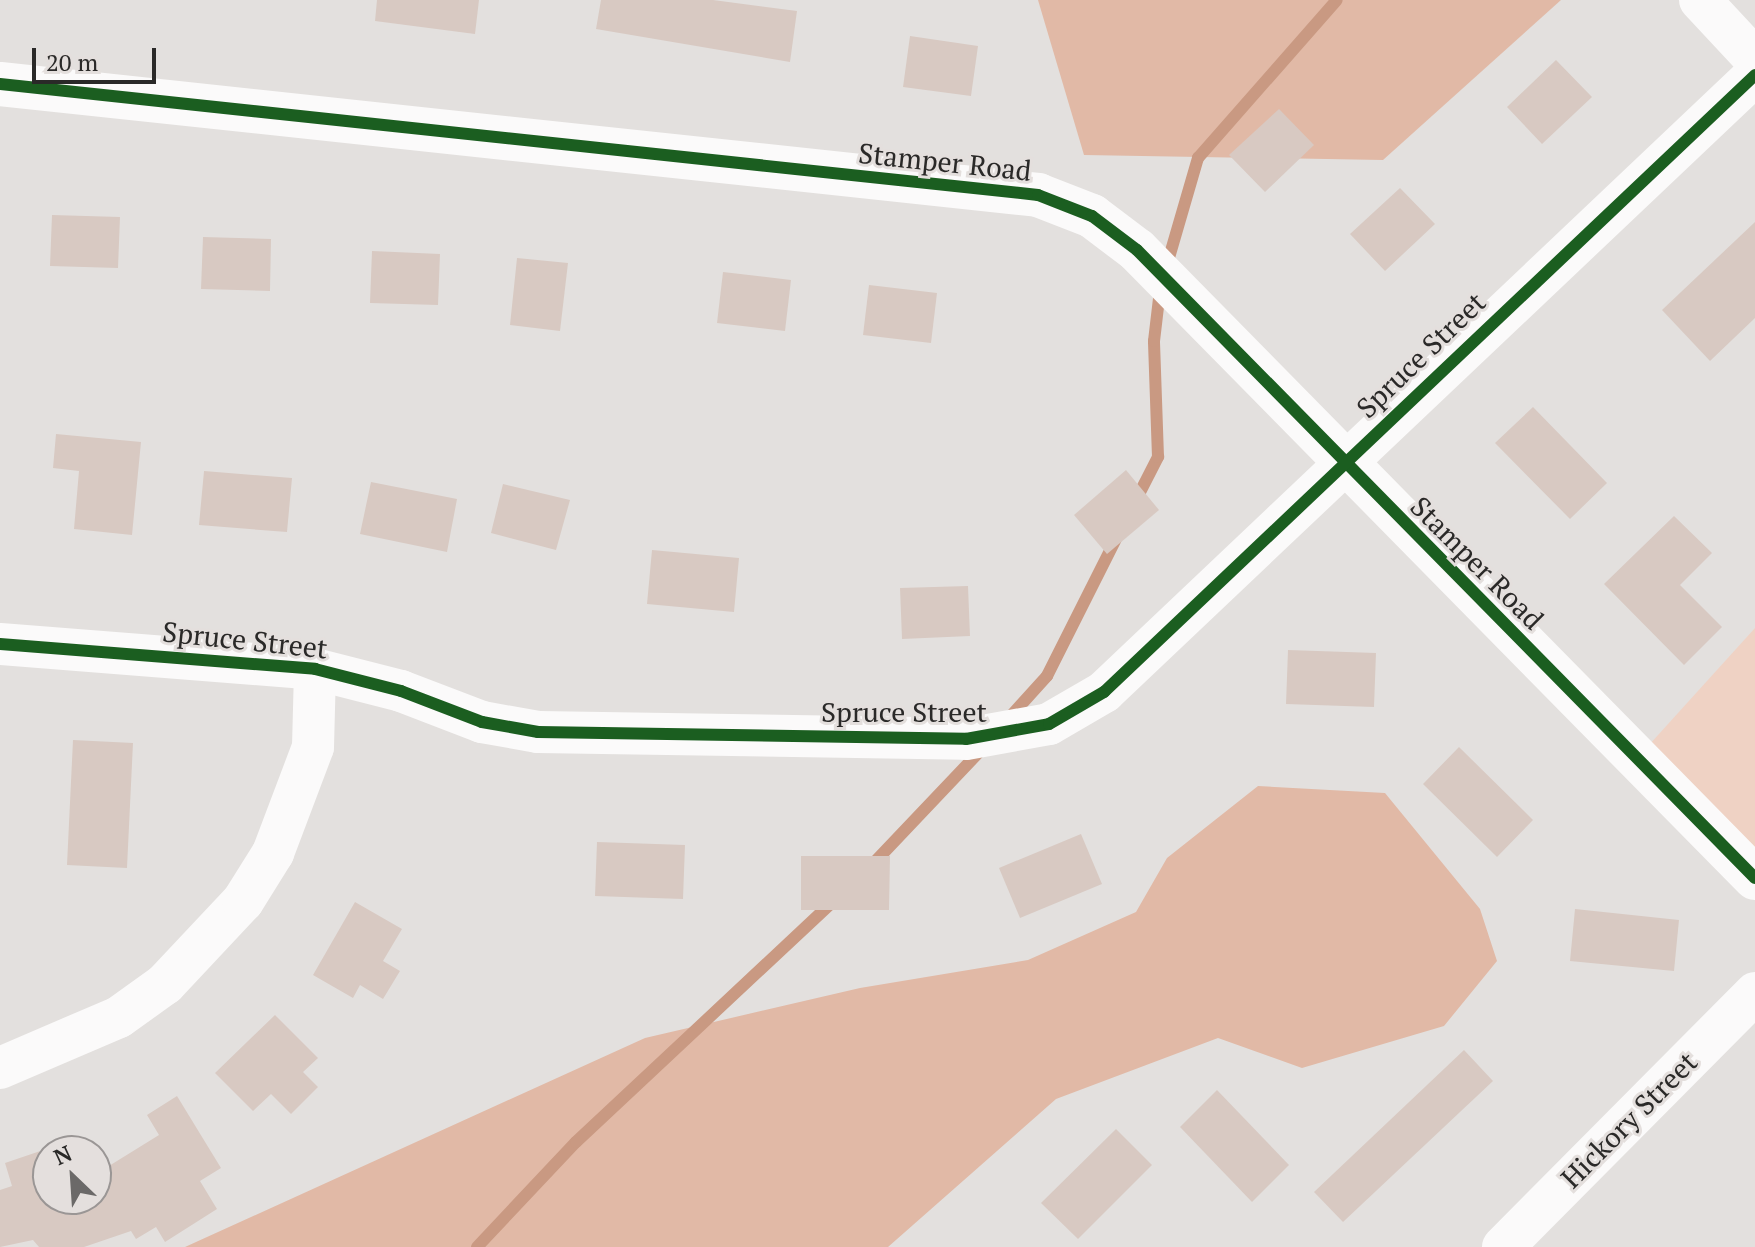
<!DOCTYPE html>
<style>
body{margin:0}
#map{position:relative;width:1755px;height:1247px;overflow:hidden;background:#e3e0de;font-family:"PT Serif",serif}
div>[style]{position:absolute}
.green>*{inset:0;background:#efd2c4}
.forest>*{inset:0;background:#e1b9a6}
.stream>*{height:12px;margin:-6px;padding:0 6px;transform-origin:6px;border-radius:6px;background:#c99982}
.building>*{inset:0;background:#d8c9c2}
.minor>*{height:42px;margin:-21px;padding:0 21px;transform-origin:21px;border-radius:21px;background:#fbfafa}
.tertiary>*{height:44px;margin:-22px;padding:0 22px;transform-origin:22px;border-radius:22px;background:#fbfafa}
.cycleway>*{height:12px;margin:-6px;padding:0 6px;transform-origin:6px;border-radius:6px;background:#1b5e20}
span{translate:-50% -50%;white-space:nowrap;text-align:center;line-height:1.15;-webkit-text-stroke:6px #e4dfdd;paint-order:stroke}
.street-label{font-size:28px;color:#2a2928}
.north{position:absolute;left:32px;top:1135px;width:80px;height:80px;box-sizing:border-box;background:#e4dfdd;border:2px solid #9a9695;border-radius:50%;rotate:335deg;font-size:22px;font-weight:700;line-height:32px;text-align:center;color:#2a2928}
.north::after{content:'';display:block;margin:auto;width:28px;height:36px;background:#6b6968;clip-path:polygon(50% 0,100% 100%,50% 72%,0 100%)}
.scale{position:absolute;left:32px;top:48px;width:124px;height:36px;box-sizing:border-box;border:4px solid #2a2928;border-top:0;padding-left:10px;font-size:24px;line-height:28px;white-space:nowrap;color:#2a2928;-webkit-text-stroke:6px #e4dfdd;paint-order:stroke}
</style>
<div id="map">
<div class="green">
<i style="clip-path:polygon(1755px 628px,1755px 848px,1649px 745px)"></i>
</div>
<div class="forest">
<i style="clip-path:polygon(1038px 0,1561px 0,1383px 160px,1084px 155px)"></i>
<i style="clip-path:polygon(1258px 786px,1385px 793px,1480px 909px,1497px 961px,1444px 1026px,1302px 1068px,1218px 1038px,1056px 1099px,888px 1247px,185px 1247px,645px 1038px,860px 988px,1028px 960px,1136px 912px,1167px 858px)"></i>
</div>
<div class="stream">
<i style="left:1166px;top:268px;width:115px;rotate:-73.8deg"></i>
<i style="left:1198px;top:158px;width:210px;rotate:-48.7deg"></i>
<i style="left:1135px;top:502px;width:51px;rotate:-62.9deg"></i>
<i style="left:1158px;top:457px;width:116px;rotate:-92deg"></i>
<i style="left:1154px;top:341px;width:51px;rotate:-83.3deg"></i>
<i style="left:1009px;top:718px;width:57px;rotate:-47.9deg"></i>
<i style="left:1047px;top:676px;width:153px;rotate:-63.3deg"></i>
<i style="left:870px;top:867px;width:166px;rotate:-46.5deg"></i>
<i style="left:477px;top:1247px;width:144px;rotate:-46.7deg"></i>
<i style="left:576px;top:1142px;width:356px;rotate:-43.1deg"></i>
</div>
<div class="building">
<i style="clip-path:polygon(377px 0,479px 0,475px 34px,375px 21px)"></i>
<i style="clip-path:polygon(601px 0,713px 0,797px 11px,790px 62px,596px 29px)"></i>
<i style="clip-path:polygon(910px 36px,978px 46px,971px 96px,903px 87px)"></i>
<i style="clip-path:polygon(1556px 60px,1592px 97px,1542px 144px,1507px 107px)"></i>
<i style="clip-path:polygon(1279px 109px,1314px 145px,1265px 192px,1229px 155px)"></i>
<i style="clip-path:polygon(1400px 188px,1435px 224px,1385px 271px,1350px 234px)"></i>
<i style="clip-path:polygon(52px 215px,120px 217px,118px 268px,50px 266px)"></i>
<i style="clip-path:polygon(1755px 222px,1755px 318px,1710px 361px,1662px 310px)"></i>
<i style="clip-path:polygon(203px 237px,271px 239px,270px 291px,201px 289px)"></i>
<i style="clip-path:polygon(372px 251px,440px 254px,438px 305px,370px 303px)"></i>
<i style="clip-path:polygon(517px 258px,568px 263px,560px 331px,510px 325px)"></i>
<i style="clip-path:polygon(723px 272px,791px 280px,785px 331px,717px 323px)"></i>
<i style="clip-path:polygon(869px 285px,937px 293px,931px 343px,863px 335px)"></i>
<i style="clip-path:polygon(1533px 407px,1607px 483px,1570px 519px,1495px 443px)"></i>
<i style="clip-path:polygon(56px 434px,141px 442px,132px 535px,74px 529px,79px 471px,53px 468px)"></i>
<i style="clip-path:polygon(1126px 470px,1159px 510px,1107px 554px,1074px 515px)"></i>
<i style="clip-path:polygon(204px 471px,292px 478px,287px 532px,199px 525px)"></i>
<i style="clip-path:polygon(371px 482px,457px 499px,447px 552px,360px 534px)"></i>
<i style="clip-path:polygon(503px 484px,570px 500px,556px 550px,491px 533px)"></i>
<i style="clip-path:polygon(1674px 516px,1712px 553px,1680px 585px,1722px 627px,1684px 665px,1604px 584px)"></i>
<i style="clip-path:polygon(652px 550px,739px 558px,734px 612px,647px 604px)"></i>
<i style="clip-path:polygon(968px 586px,970px 636px,902px 639px,900px 588px)"></i>
<i style="clip-path:polygon(1288px 650px,1376px 653px,1374px 707px,1286px 704px)"></i>
<i style="clip-path:polygon(73px 740px,133px 743px,127px 868px,67px 865px)"></i>
<i style="clip-path:polygon(1459px 747px,1533px 820px,1497px 857px,1423px 784px)"></i>
<i style="clip-path:polygon(1081px 834px,1102px 884px,1020px 918px,999px 868px)"></i>
<i style="clip-path:polygon(597px 842px,685px 845px,683px 899px,595px 896px)"></i>
<i style="clip-path:polygon(801px 856px,890px 856px,889px 910px,801px 910px)"></i>
<i style="clip-path:polygon(355px 902px,402px 929px,383px 961px,400px 971px,383px 999px,360px 985px,353px 998px,313px 975px)"></i>
<i style="clip-path:polygon(1575px 909px,1679px 920px,1674px 971px,1570px 961px)"></i>
<i style="clip-path:polygon(275px 1015px,318px 1058px,303px 1072px,318px 1087px,291px 1114px,271px 1094px,253px 1111px,215px 1073px)"></i>
<i style="clip-path:polygon(1464px 1050px,1493px 1081px,1343px 1222px,1314px 1192px)"></i>
<i style="clip-path:polygon(1217px 1090px,1289px 1165px,1252px 1202px,1180px 1127px)"></i>
<i style="clip-path:polygon(177px 1096px,221px 1168px,200px 1181px,217px 1209px,165px 1242px,156px 1227px,136px 1239px,131px 1231px,84px 1247px,39px 1247px,33px 1240px,0 1247px,0 1190px,12px 1186px,5px 1163px,58px 1145px,60px 1151px,48px 1151px,48px 1199px,96px 1199px,96px 1174px,159px 1135px,147px 1115px)"></i>
<i style="clip-path:polygon(1116px 1129px,1152px 1165px,1078px 1239px,1041px 1203px)"></i>
</div>
<div class="minor">
<i style="left:1700px;top:0;width:81px;rotate:47deg"></i>
<i style="left:0;top:644px;width:316px;rotate:4.5deg"></i>
<i style="left:315px;top:669px;width:89px;rotate:14.3deg"></i>
<i style="left:401px;top:691px;width:87px;rotate:20.9deg"></i>
<i style="left:482px;top:722px;width:57px;rotate:10.1deg"></i>
<i style="left:538px;top:732px;width:428px;rotate:0.9deg"></i>
<i style="left:966px;top:739px;width:84px;rotate:-10.2deg"></i>
<i style="left:1049px;top:724px;width:64px;rotate:-30.2deg"></i>
<i style="left:1104px;top:692px;width:897px;rotate:-43.46deg"></i>
<i style="left:0;top:1068px;width:129px;rotate:-23.2deg"></i>
<i style="left:119px;top:1017px;width:57px;rotate:-35.7deg"></i>
<i style="left:165px;top:984px;width:114px;rotate:-46.8deg"></i>
<i style="left:243px;top:901px;width:57px;rotate:-58deg"></i>
<i style="left:273px;top:853px;width:113px;rotate:-69.3deg"></i>
<i style="left:313px;top:747px;width:78px;rotate:-88.5deg"></i>
<i style="left:1503px;top:1247px;width:358px;rotate:-45.2deg"></i>
</div>
<div class="tertiary">
<i style="left:0;top:84px;width:1044px;rotate:6.1deg"></i>
<i style="left:1038px;top:195px;width:58px;rotate:21.3deg"></i>
<i style="left:1092px;top:216px;width:56px;rotate:37.1deg"></i>
<i style="left:1137px;top:250px;width:881px;rotate:45.46deg"></i>
</div>
<div class="cycleway">
<i style="left:0;top:84px;width:1044px;rotate:6.1deg"></i>
<i style="left:1038px;top:195px;width:58px;rotate:21.3deg"></i>
<i style="left:1092px;top:216px;width:56px;rotate:37.1deg"></i>
<i style="left:1137px;top:250px;width:881px;rotate:45.46deg"></i>
<i style="left:0;top:644px;width:316px;rotate:4.5deg"></i>
<i style="left:315px;top:669px;width:89px;rotate:14.3deg"></i>
<i style="left:401px;top:691px;width:87px;rotate:20.9deg"></i>
<i style="left:482px;top:722px;width:57px;rotate:10.1deg"></i>
<i style="left:538px;top:732px;width:428px;rotate:0.9deg"></i>
<i style="left:966px;top:739px;width:84px;rotate:-10.2deg"></i>
<i style="left:1049px;top:724px;width:64px;rotate:-30.2deg"></i>
<i style="left:1104px;top:692px;width:897px;rotate:-43.46deg"></i>
</div>
<div class="street-label">
<span style="left:945px;top:162px;rotate:6deg">Stamper Road</span>
<span style="left:1421px;top:355px;rotate:-44deg">Spruce Street</span>
<span style="left:1477px;top:563px;rotate:45deg">Stamper Road</span>
<span style="left:245px;top:640px;rotate:6deg">Spruce Street</span>
<span style="left:904px;top:712px">Spruce Street</span>
<span style="left:1629px;top:1120px;rotate:-45deg">Hickory Street</span>
</div>
<div class="north">N</div>
<div class="scale">20 m</div>
</div>
